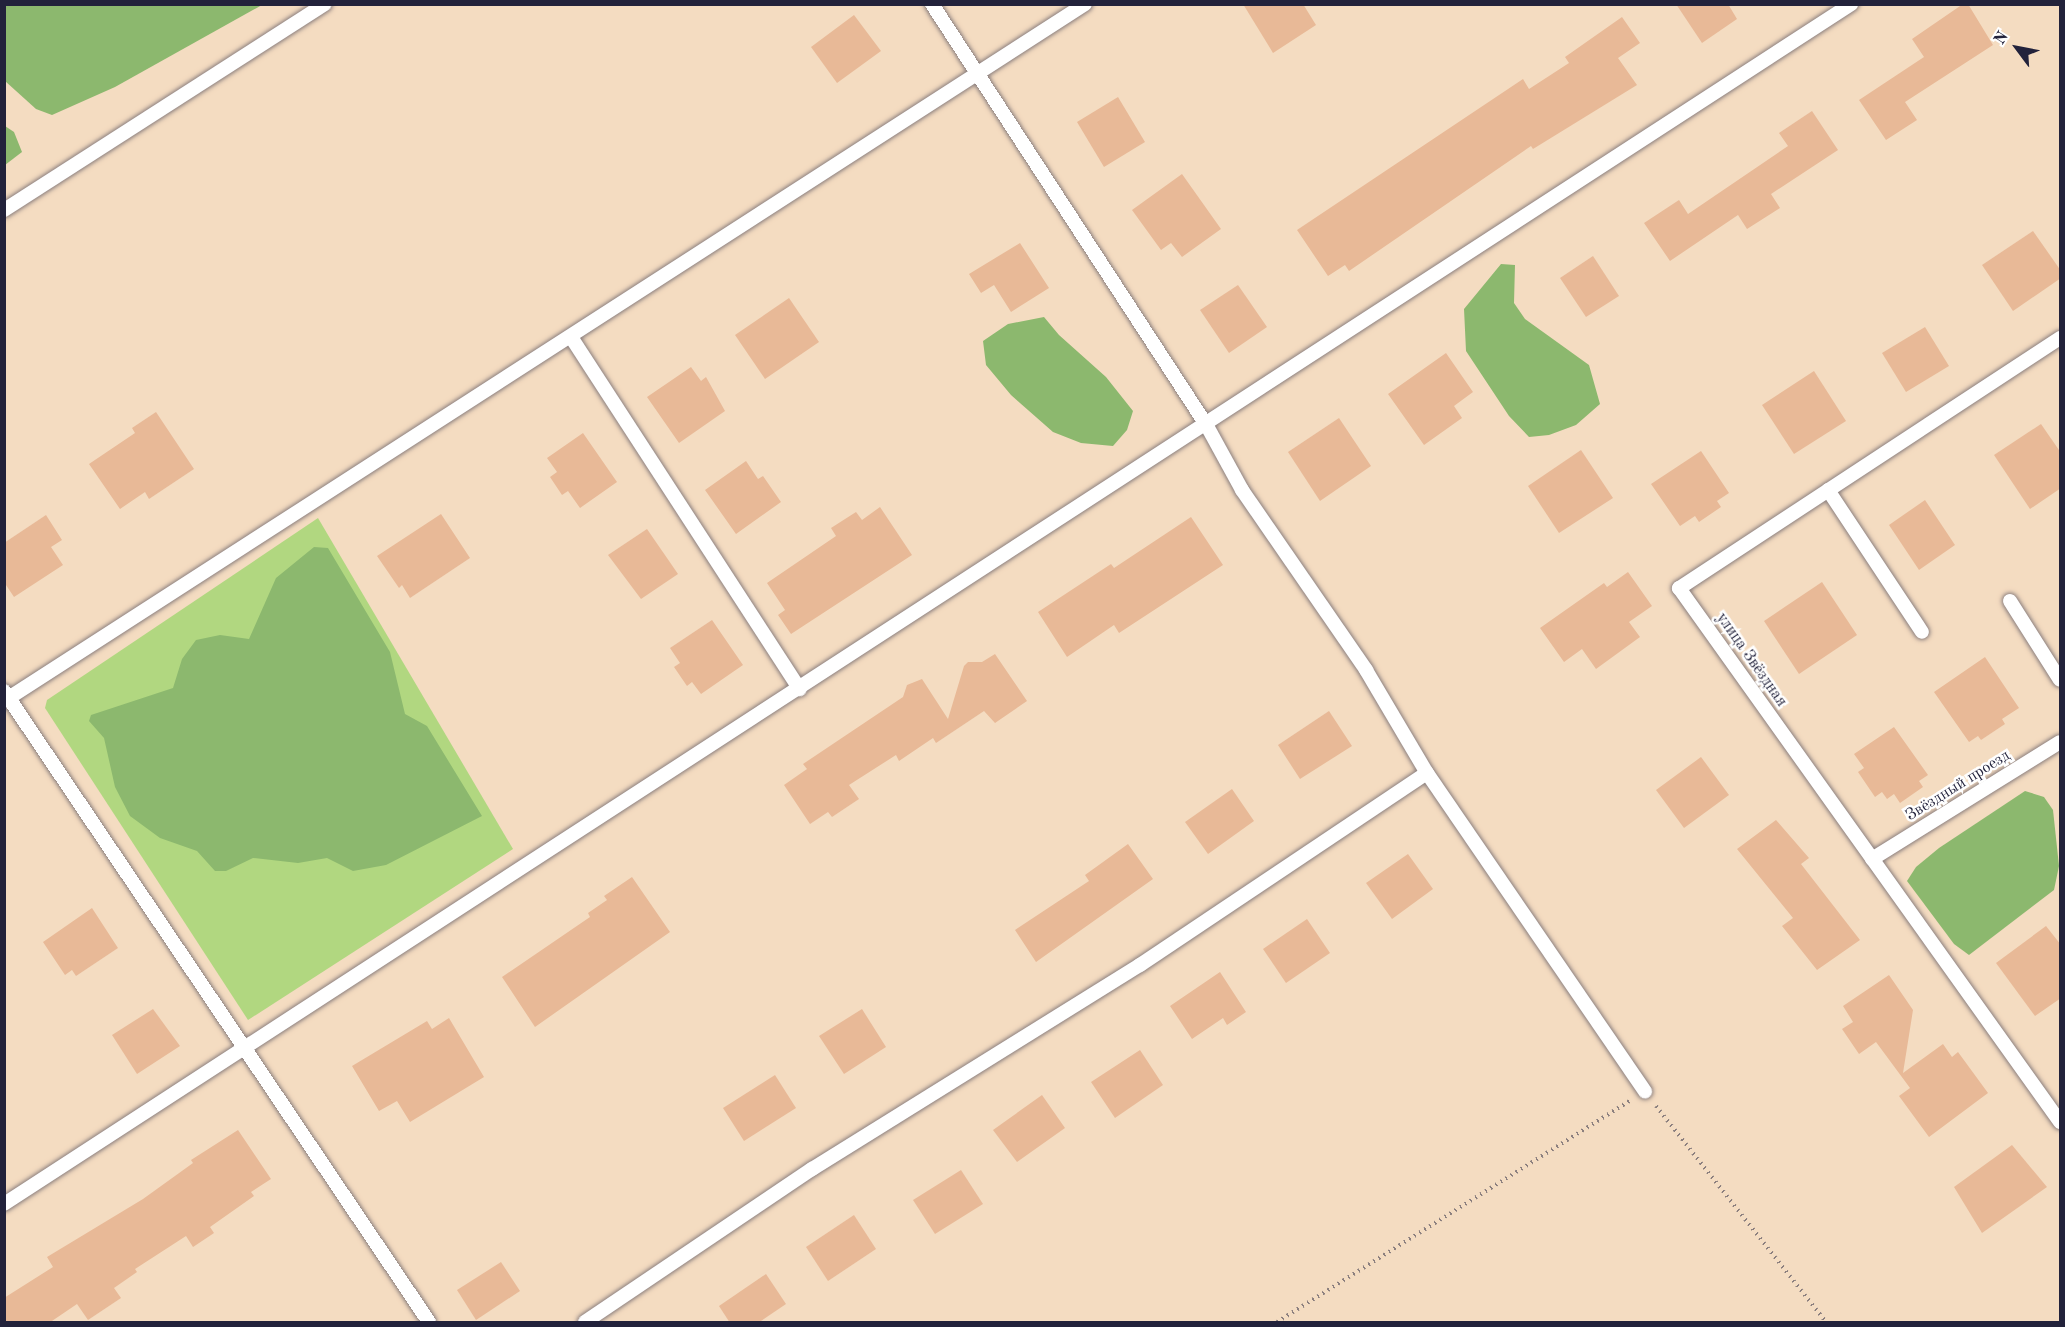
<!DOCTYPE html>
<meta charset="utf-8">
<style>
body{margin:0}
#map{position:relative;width:2065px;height:1327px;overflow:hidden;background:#f4dcc1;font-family:"Old Standard TT",serif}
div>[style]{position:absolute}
.green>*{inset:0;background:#b1d780}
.forest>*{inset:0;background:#8cb86e}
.building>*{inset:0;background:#e8b997}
.path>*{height:4px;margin-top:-2px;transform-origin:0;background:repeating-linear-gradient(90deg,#8b7f7e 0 1.5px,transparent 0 6px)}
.roads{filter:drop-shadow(0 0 2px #8b7f7e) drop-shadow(0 0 2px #8b7f7e)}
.lane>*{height:14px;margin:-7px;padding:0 7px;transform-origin:7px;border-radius:7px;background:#fff}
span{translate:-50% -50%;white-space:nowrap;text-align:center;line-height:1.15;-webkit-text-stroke:5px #fff;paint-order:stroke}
.street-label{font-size:16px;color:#22223b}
.frame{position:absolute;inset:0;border:6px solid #22223b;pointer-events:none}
.north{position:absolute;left:1987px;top:18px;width:60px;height:60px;-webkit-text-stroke:4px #fff;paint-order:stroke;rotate:302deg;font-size:16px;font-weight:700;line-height:24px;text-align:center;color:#22223b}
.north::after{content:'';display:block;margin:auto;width:21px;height:27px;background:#22223b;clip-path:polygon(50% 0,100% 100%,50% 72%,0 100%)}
</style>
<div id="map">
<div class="green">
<i style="clip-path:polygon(318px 518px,513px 849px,248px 1020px,45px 708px,47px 700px)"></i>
</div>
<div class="forest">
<i style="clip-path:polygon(4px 5px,5px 4px,262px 5px,115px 87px,52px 115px,36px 109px,5px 81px)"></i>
<i style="clip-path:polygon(5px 126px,14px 132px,22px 152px,5px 165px)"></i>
<i style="clip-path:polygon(1501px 264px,1515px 265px,1514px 303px,1525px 319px,1589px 365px,1600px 404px,1576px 425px,1549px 435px,1529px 437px,1509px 416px,1466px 351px,1464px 309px)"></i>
<i style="clip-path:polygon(1044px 317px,1059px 335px,1106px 377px,1133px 411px,1127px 430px,1113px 446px,1081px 443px,1053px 432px,1011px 395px,986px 365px,983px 341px,1008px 324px)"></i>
<i style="clip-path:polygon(314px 547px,328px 548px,390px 652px,405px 714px,427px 726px,482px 816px,386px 865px,353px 871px,327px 858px,298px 863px,253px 858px,226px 871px,215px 871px,197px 851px,160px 838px,130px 816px,115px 787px,104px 738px,89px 721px,91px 715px,173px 688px,182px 659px,196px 640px,220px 635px,249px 639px,276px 578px)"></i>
<i style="clip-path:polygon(2025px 791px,2044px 797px,2053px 810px,2059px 866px,2054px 890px,1969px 955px,1954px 944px,1907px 881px,1916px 867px,1939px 848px)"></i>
</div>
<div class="building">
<i style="clip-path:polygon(1243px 4px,1303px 4px,1316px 25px,1273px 53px)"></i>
<i style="clip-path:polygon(1676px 4px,1728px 4px,1737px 19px,1702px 43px)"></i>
<i style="clip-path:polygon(1963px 4px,1968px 4px,1993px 45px,1905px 102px,1917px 120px,1886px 140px,1859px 100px,1924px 57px,1912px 39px)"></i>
<i style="clip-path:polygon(854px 15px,881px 51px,837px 83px,811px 47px)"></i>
<i style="clip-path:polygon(1622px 17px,1640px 43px,1618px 58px,1637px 85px,1533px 149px,1531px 146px,1349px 271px,1345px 265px,1328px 276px,1297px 230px,1523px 79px,1529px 89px,1569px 63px,1565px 57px)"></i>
<i style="clip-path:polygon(1118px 97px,1145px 142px,1104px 167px,1077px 122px)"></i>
<i style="clip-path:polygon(1812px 111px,1838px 150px,1771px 194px,1780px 208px,1747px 229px,1738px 215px,1670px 261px,1644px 223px,1679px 200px,1688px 214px,1788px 146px,1779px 133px)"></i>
<i style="clip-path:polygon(1182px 174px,1221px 229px,1182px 257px,1171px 243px,1161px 250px,1132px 210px)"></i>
<i style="clip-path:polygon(2033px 231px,2061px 271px,2061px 278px,2013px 311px,1982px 265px)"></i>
<i style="clip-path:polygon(1020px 243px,1049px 288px,1011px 312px,994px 285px,981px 293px,969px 274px)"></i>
<i style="clip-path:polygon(1593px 256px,1619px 296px,1586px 317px,1560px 278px)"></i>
<i style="clip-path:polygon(1238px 285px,1267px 327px,1229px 353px,1200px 310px)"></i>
<i style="clip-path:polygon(789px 298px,819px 342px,765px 379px,735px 335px)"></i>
<i style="clip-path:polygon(1925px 327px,1949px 366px,1906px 392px,1882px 353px)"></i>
<i style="clip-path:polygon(1446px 353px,1473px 392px,1454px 406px,1462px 418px,1424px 445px,1388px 394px)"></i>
<i style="clip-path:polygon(691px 367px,701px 381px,706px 377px,725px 411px,679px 443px,647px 397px)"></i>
<i style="clip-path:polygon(1814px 371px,1846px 421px,1794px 454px,1762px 405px)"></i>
<i style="clip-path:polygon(156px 412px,194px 469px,149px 499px,145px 492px,120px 509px,89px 464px,135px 433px,132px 428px)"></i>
<i style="clip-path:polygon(1339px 418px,1371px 466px,1320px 501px,1288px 452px)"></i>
<i style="clip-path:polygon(2041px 424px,2061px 453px,2061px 488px,2030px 509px,1994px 455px)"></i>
<i style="clip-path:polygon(583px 433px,617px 482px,580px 508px,568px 491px,562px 495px,550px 477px,557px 472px,547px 458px)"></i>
<i style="clip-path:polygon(1581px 450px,1613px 498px,1559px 533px,1528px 486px)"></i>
<i style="clip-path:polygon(1701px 451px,1729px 493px,1717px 501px,1721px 507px,1699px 522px,1695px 516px,1680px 526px,1651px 484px)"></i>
<i style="clip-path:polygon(746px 461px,758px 479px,763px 476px,781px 502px,736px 534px,705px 490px)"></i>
<i style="clip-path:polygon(1925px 500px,1955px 545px,1919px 570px,1889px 525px)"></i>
<i style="clip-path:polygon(880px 507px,912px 555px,791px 634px,778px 615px,785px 610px,767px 583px,836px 536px,831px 528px,856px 512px,862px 520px)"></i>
<i style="clip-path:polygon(441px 514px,470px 558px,410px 598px,402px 585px,399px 588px,377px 556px)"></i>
<i style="clip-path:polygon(46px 515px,62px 540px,51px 547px,63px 565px,14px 597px,4px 582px,4px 543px)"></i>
<i style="clip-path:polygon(1191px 517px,1223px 565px,1119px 633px,1114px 625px,1067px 657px,1038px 612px,1111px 564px,1114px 568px)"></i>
<i style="clip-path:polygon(647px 529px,678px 574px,641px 599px,608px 555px)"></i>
<i style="clip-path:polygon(1628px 572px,1652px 606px,1629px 622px,1640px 637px,1596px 669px,1582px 649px,1564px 662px,1540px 628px,1604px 583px,1607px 587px)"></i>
<i style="clip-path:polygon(1822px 582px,1857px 635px,1799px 674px,1764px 621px)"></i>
<i style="clip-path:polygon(712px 620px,743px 665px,701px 694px,692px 682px,687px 686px,674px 667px,680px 663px,670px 648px)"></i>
<i style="clip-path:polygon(995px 654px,1027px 701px,995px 723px,984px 711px,936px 743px,933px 738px,899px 761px,896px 755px,849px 785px,859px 799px,832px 817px,828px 812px,810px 824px,784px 785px,807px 769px,803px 764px,903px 697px,907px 685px,922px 679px,948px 719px,964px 666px,968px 662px,982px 662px)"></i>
<i style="clip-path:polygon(1985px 657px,2019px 708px,2002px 719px,2005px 724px,1981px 740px,1978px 736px,1969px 742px,1934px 692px)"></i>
<i style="clip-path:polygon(1329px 711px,1352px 746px,1300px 779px,1278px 745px)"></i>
<i style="clip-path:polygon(1894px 727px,1928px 775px,1919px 781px,1923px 787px,1900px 803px,1894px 794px,1887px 799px,1882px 792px,1875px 797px,1858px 772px,1864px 768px,1854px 754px)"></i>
<i style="clip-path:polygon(1701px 757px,1729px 795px,1684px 828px,1656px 790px)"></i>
<i style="clip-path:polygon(1232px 789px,1254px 821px,1208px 854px,1185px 822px)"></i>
<i style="clip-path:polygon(1776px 820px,1809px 858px,1801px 864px,1860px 940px,1817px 970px,1782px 926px,1793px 918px,1737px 849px)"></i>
<i style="clip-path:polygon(1128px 844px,1153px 879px,1036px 962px,1015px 930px,1089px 881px,1085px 875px)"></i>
<i style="clip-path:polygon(1408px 854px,1433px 889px,1392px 919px,1366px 883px)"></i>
<i style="clip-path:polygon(632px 877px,670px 932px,535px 1027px,502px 977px,590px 917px,588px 913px,607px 900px,604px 896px)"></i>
<i style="clip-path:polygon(92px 908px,118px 948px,76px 976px,72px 970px,65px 975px,43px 942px)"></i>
<i style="clip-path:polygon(1307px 919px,1330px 953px,1286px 983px,1263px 949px)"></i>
<i style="clip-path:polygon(2046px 926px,2061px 945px,2061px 998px,2035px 1016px,1996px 963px)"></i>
<i style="clip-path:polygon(1220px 972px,1246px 1012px,1227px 1025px,1223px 1018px,1192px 1039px,1170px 1006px)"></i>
<i style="clip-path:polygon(1889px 975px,1913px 1010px,1903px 1073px,1943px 1044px,1952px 1057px,1958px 1052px,1988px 1093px,1929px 1137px,1899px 1096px,1910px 1088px,1876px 1042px,1859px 1054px,1842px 1029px,1853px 1022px,1843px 1006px)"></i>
<i style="clip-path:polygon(153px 1009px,180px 1046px,137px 1074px,112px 1035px)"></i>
<i style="clip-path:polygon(862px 1009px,886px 1047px,844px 1074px,819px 1036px)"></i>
<i style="clip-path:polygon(449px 1018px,484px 1077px,410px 1122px,397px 1101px,379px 1111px,352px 1066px,427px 1021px,432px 1029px)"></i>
<i style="clip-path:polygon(1140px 1050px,1163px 1085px,1115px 1118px,1091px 1082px)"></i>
<i style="clip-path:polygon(775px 1075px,796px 1108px,744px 1141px,723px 1108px)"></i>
<i style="clip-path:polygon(1042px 1095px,1065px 1128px,1017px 1162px,993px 1130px)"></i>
<i style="clip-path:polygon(238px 1130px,271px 1179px,251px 1192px,254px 1196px,210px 1227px,214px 1233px,193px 1247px,186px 1236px,135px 1269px,137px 1272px,114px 1288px,121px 1298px,88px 1320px,77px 1304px,49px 1323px,4px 1323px,4px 1298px,53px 1267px,47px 1257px,143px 1199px,193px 1163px,191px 1160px)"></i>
<i style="clip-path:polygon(2012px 1145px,2047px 1187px,1982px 1233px,1954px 1187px)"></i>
<i style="clip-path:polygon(961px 1170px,983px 1204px,935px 1234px,913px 1200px)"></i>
<i style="clip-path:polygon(854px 1215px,876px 1249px,828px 1281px,806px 1247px)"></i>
<i style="clip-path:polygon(501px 1262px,520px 1291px,476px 1320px,457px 1290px)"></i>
<i style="clip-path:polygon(766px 1274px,786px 1304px,758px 1323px,730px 1323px,719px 1306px)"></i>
</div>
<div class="path">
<i style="left:1656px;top:1106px;width:275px;rotate:51.8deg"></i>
<i style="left:1277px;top:1322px;width:416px;rotate:-32.1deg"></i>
</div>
<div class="roads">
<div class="lane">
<i style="left:932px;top:4px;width:504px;rotate:56.91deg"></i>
<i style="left:1207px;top:426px;width:73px;rotate:61.3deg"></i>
<i style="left:1242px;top:490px;width:219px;rotate:55.4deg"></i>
<i style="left:1366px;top:670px;width:120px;rotate:59.4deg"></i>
<i style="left:1427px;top:773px;width:386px;rotate:55.6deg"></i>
<i style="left:4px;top:210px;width:381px;rotate:-32.7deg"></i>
<i style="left:571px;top:337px;width:420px;rotate:57deg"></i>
<i style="left:2060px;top:338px;width:456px;rotate:146.7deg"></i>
<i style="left:1679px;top:588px;width:656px;rotate:54.49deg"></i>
<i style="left:1828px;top:490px;width:170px;rotate:56.5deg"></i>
<i style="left:2010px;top:601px;width:93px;rotate:57.7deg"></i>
<i style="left:4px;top:691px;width:761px;rotate:56.04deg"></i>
<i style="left:4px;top:701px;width:1286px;rotate:-32.81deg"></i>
<i style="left:1872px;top:859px;width:221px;rotate:-31.9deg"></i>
<i style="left:4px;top:1204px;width:2203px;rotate:-33.01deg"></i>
<i style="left:585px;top:1322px;width:274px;rotate:-34deg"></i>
<i style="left:812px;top:1169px;width:386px;rotate:-31.9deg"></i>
<i style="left:1140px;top:965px;width:345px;rotate:-33.8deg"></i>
</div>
</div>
<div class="street-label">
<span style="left:1751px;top:660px;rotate:55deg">улица Звёздная</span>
<span style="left:1958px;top:786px;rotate:-32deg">Звёздный проезд</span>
</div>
<div class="frame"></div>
<div class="north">N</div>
</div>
